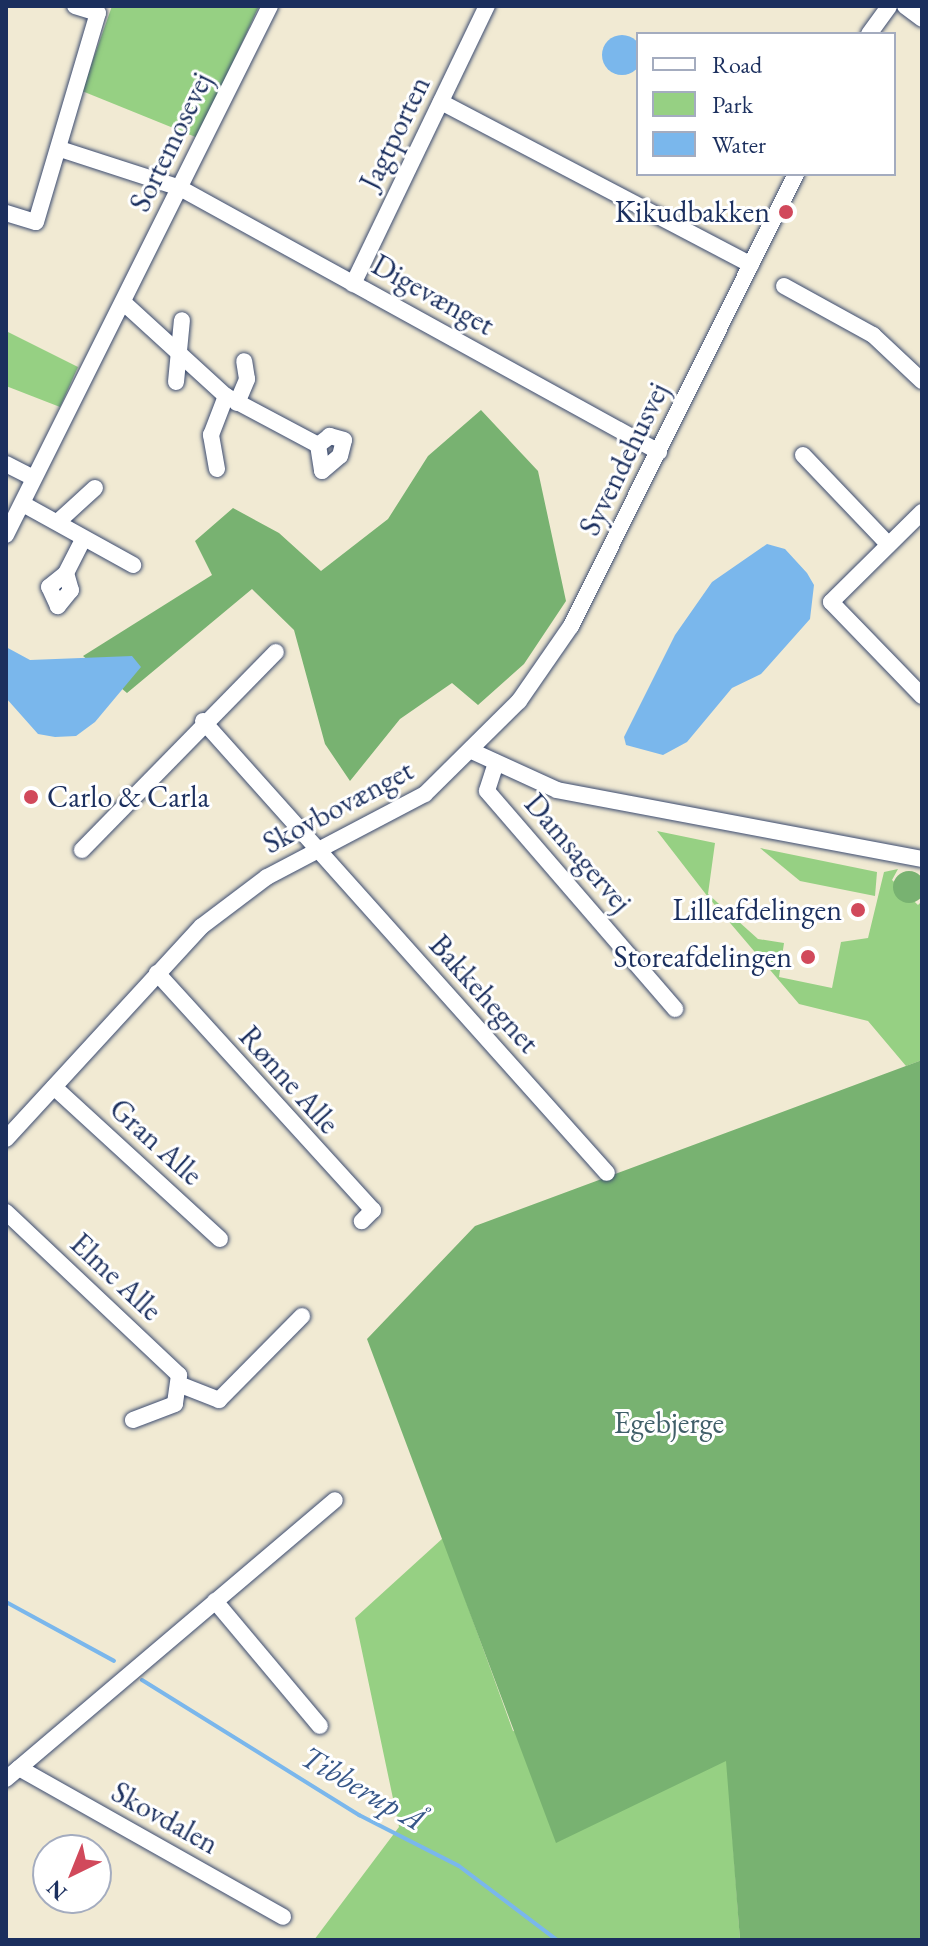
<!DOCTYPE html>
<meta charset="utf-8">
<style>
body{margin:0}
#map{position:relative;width:928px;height:1946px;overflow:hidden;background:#f1ead3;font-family:"EB Garamond",serif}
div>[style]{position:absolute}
.green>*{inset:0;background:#96d083}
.forest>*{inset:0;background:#78b271}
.round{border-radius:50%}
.water>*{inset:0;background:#7ab7ec}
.stream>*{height:4px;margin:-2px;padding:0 2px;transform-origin:2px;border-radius:2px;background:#7ab7ec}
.roads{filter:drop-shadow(0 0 2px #3b4b70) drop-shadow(0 0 2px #3b4b70)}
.minor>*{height:16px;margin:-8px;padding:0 8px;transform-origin:8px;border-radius:8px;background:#fff}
.dots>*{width:22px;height:22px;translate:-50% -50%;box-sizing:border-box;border:4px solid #fff;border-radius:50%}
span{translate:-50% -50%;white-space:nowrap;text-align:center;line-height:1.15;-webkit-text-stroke:6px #fff;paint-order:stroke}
.street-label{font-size:30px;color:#1b2f5e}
.poi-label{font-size:30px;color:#1b2f5e}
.right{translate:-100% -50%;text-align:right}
.left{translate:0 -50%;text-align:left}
.park-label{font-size:30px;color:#405f69}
.water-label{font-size:32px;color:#385889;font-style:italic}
.frame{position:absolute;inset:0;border:8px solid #1b2f5e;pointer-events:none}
.legend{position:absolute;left:636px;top:32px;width:260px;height:144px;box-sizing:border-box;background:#fff;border:2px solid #a4acbf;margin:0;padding:10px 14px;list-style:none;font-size:24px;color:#1b2f5e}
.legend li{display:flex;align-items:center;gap:16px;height:40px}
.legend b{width:40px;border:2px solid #a4acbf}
.north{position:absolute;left:32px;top:1834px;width:80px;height:80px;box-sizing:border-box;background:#fff;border:2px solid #a4acbf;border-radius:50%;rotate:223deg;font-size:22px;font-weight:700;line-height:32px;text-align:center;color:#1b2f5e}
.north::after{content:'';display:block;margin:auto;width:28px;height:36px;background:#d1495b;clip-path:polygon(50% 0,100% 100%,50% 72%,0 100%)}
</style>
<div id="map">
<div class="green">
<i style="clip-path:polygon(112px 6px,259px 6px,198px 138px,82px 91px)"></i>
<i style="clip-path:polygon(6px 331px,78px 367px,60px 407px,6px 386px)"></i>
<i style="clip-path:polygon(657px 831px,715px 843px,708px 894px,758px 939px,784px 943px,779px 977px,832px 988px,841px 942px,868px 938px,884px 872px,898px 869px,892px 880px,918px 905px,922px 901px,922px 1060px,906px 1066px,868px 1021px,799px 1004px,708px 897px)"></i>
<i style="clip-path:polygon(760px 848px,877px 872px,875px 896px,800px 881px)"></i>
<i style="clip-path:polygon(443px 1538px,513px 1731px,727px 1760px,740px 1940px,314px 1940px,399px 1827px,355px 1618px)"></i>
</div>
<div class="forest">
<i style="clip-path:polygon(481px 410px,538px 471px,566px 601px,524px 664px,478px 705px,452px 683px,400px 719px,350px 781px,325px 744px,294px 630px,252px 589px,127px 693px,83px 656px,212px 575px,195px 541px,233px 508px,279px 533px,321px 571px,388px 519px,428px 456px)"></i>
<i class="round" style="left:893px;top:871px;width:32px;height:32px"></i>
<i style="clip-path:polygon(922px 1060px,922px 1940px,740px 1940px,726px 1761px,556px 1843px,367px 1339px,475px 1226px)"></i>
</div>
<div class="water">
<i class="round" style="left:602px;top:35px;width:40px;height:40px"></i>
<i style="clip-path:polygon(767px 544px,785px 549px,807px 573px,814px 585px,810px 619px,761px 674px,732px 688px,687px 742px,663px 755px,626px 745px,624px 737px,675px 635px,712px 582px)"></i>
<i style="clip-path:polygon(6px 647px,30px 660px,132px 656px,141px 667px,95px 722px,76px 736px,55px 737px,38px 734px,6px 698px)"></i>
</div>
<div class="stream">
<i style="left:6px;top:1602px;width:123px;rotate:28.6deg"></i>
<i style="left:142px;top:1680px;width:256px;rotate:31.9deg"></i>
<i style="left:359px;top:1815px;width:112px;rotate:27deg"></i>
<i style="left:459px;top:1866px;width:123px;rotate:37.1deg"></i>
</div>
<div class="roads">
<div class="minor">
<i style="left:905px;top:6px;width:21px;rotate:37deg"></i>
<i style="left:869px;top:34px;width:34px;rotate:-54deg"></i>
<i style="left:441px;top:102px;width:350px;rotate:27.7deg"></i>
<i style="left:60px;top:149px;width:126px;rotate:18deg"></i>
<i style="left:180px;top:188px;width:547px;rotate:28.86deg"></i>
<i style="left:6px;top:213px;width:31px;rotate:17deg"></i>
<i style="left:36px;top:222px;width:218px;rotate:-73.5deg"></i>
<i style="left:98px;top:13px;width:24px;rotate:-163deg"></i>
<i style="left:353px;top:284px;width:309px;rotate:-64.3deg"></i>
<i style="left:784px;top:286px;width:102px;rotate:28.8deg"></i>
<i style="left:873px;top:335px;width:67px;rotate:43.2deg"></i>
<i style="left:124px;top:303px;width:138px;rotate:42.4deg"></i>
<i style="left:226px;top:396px;width:104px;rotate:28deg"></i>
<i style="left:318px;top:445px;width:26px;rotate:81deg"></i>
<i style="left:322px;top:471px;width:23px;rotate:-40deg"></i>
<i style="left:340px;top:456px;width:16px;rotate:-76deg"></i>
<i style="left:344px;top:440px;width:15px;rotate:-164deg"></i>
<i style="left:330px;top:436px;width:15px;rotate:143deg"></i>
<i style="left:176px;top:382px;width:62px;rotate:-84.5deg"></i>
<i style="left:237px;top:403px;width:26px;rotate:-67deg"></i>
<i style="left:247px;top:379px;width:18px;rotate:-99deg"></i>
<i style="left:803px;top:455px;width:123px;rotate:46.3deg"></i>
<i style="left:6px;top:464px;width:29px;rotate:27deg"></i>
<i style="left:217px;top:469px;width:35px;rotate:-100deg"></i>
<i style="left:211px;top:435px;width:42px;rotate:-69deg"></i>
<i style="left:23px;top:504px;width:126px;rotate:29deg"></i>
<i style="left:922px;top:512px;width:128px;rotate:135.3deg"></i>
<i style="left:831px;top:602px;width:131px;rotate:45.9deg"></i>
<i style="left:61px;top:519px;width:46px;rotate:-42.4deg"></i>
<i style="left:6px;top:535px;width:591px;rotate:-63.48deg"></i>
<i style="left:66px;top:573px;width:18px;rotate:74deg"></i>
<i style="left:71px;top:590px;width:21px;rotate:129deg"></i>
<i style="left:58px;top:606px;width:21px;rotate:-115deg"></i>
<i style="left:49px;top:587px;width:22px;rotate:-39deg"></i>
<i style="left:66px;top:573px;width:36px;rotate:-63deg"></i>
<i style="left:203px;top:721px;width:606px;rotate:48.21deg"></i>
<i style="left:474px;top:752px;width:91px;rotate:24.6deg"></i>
<i style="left:557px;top:790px;width:371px;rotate:10.7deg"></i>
<i style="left:495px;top:766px;width:26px;rotate:108deg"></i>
<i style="left:487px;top:791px;width:288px;rotate:49.2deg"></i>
<i style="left:82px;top:850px;width:277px;rotate:-45.6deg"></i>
<i style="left:157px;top:973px;width:321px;rotate:47.7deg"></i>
<i style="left:373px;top:1210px;width:16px;rotate:135deg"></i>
<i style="left:54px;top:1087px;width:225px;rotate:42.5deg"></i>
<i style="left:6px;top:1139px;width:289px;rotate:-47.4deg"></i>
<i style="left:202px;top:926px;width:81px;rotate:-37deg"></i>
<i style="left:267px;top:877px;width:178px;rotate:-27.7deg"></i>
<i style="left:425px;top:794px;width:132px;rotate:-44.7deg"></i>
<i style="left:519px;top:701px;width:91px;rotate:-55.3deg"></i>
<i style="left:571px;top:626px;width:505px;rotate:-63.54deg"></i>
<i style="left:6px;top:1212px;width:238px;rotate:43.3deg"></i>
<i style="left:179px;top:1375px;width:29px;rotate:98deg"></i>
<i style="left:175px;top:1404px;width:45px;rotate:159.1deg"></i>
<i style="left:181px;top:1385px;width:41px;rotate:21.5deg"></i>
<i style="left:219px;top:1400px;width:118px;rotate:-45.3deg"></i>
<i style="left:215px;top:1601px;width:163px;rotate:50deg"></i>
<i style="left:19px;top:1768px;width:303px;rotate:29.4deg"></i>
<i style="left:6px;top:1779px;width:431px;rotate:-40.3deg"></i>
</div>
</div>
<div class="dots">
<i style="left:786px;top:212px;background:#d1495b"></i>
<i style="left:31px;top:797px;background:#d1495b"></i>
<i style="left:858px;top:910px;background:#d1495b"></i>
<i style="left:808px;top:957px;background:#d1495b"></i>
</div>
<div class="street-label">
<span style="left:395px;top:133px;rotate:-64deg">Jagtporten</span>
<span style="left:171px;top:142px;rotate:-64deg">Sortemosevej</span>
<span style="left:433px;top:295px;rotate:29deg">Digevænget</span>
<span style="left:624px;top:459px;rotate:-64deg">Syvendehusvej</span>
<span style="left:338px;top:807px;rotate:-28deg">Skovbovænget</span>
<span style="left:578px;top:853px;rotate:49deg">Damsagervej</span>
<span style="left:484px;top:994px;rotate:48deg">Bakkehegnet</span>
<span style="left:289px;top:1080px;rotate:48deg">Rønne Alle</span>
<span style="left:156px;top:1142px;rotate:42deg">Gran Alle</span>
<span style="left:116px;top:1277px;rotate:43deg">Elme Alle</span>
<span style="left:165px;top:1818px;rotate:29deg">Skovdalen</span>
</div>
<div class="poi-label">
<span class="right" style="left:770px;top:212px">Kikudbakken</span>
<span class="left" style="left:47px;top:797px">Carlo &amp; Carla</span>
<span class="right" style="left:842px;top:910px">Lilleafdelingen</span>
<span class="right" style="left:792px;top:957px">Storeafdelingen</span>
</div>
<div class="park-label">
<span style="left:669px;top:1423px">Egebjerge</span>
</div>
<div class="water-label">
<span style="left:363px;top:1788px;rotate:30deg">Tibberup Å</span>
</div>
<div class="frame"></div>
<ul class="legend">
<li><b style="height:10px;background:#fff"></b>Road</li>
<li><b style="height:22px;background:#96d083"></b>Park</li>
<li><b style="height:22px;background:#7ab7ec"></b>Water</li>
</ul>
<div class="north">N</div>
</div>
